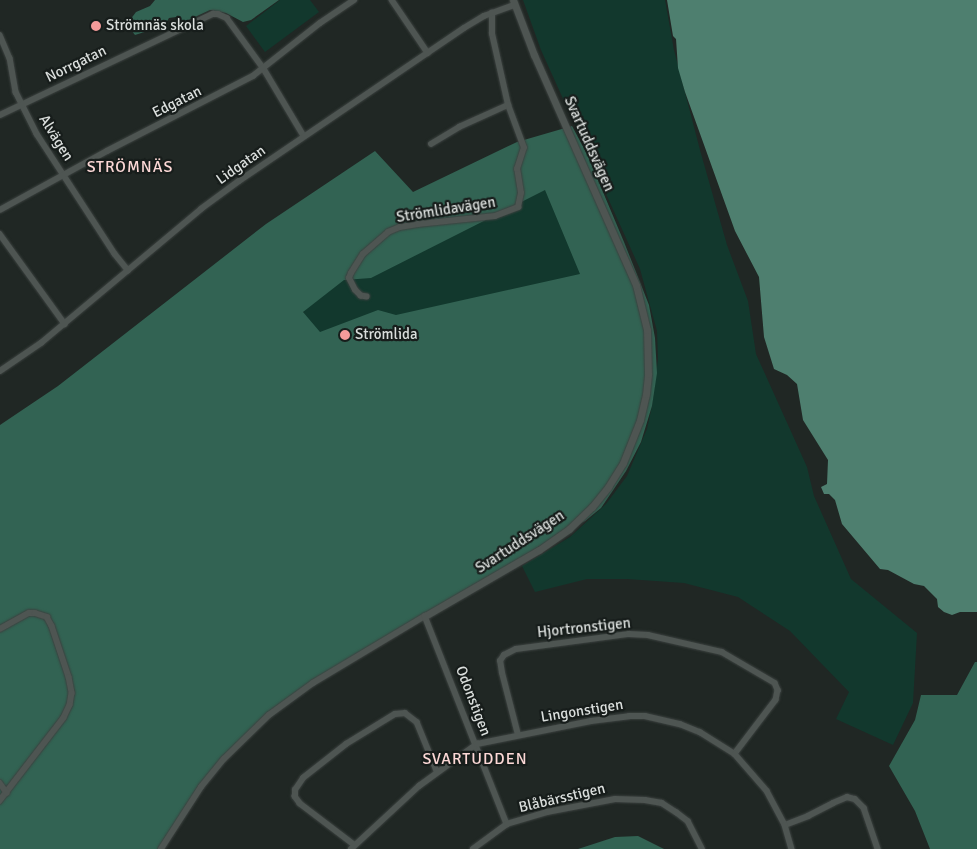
<!DOCTYPE html>
<meta charset="utf-8">
<style>
body{margin:0}
#map{position:relative;width:977px;height:849px;overflow:hidden;background:#202724;font-family:Signika,sans-serif}
div>[style]{position:absolute}
.green>*{inset:0;background:#12382d}
.forest>*{inset:0;background:#326353}
.water>*{inset:0;background:#4e7f6f}
.roads{filter:drop-shadow(0 0 1px #3b413f) drop-shadow(0 0 1px #3b413f)}
.minor>*{height:5.5px;margin:-2.75px;padding:0 2.75px;transform-origin:2.75px;border-radius:2.75px;background:#4e5552}
.tertiary>*{height:7px;margin:-3.5px;padding:0 3.5px;transform-origin:3.5px;border-radius:3.5px;background:#4e5552}
.dots>*{width:14px;height:14px;translate:-50% -50%;box-sizing:border-box;border:2px solid #171d1b;border-radius:50%}
span{translate:-50% -50%;white-space:nowrap;text-align:center;line-height:1.15;-webkit-text-stroke:4.5px #171d1b;paint-order:stroke}
.poi-label{font-size:15px;color:#dadedc}
.left{translate:0 -50%;text-align:left}
.street-label{font-size:15px;color:#dadedc}
.neighbourhood-label{font-size:16px;color:#fcd8d6;letter-spacing:1px}
</style>
<div id="map">
<div class="green">
<i style="clip-path:polygon(280px 0,310px 0,319px 12px,265px 52px,246px 26px)"></i>
<i style="clip-path:polygon(523px 0,665px 0,674px 50px,700px 150px,727px 245px,748px 301px,756px 354px,807px 467px,814px 496px,851px 579px,917px 633px,913px 703px,893px 745px,836px 719px,849px 692px,790px 631px,738px 597px,684px 583px,627px 579px,587px 579px,535px 592px,522px 566px,570px 537px,606px 504px,627px 476px,647px 429px,652px 406px,658px 359px,657px 331px,640px 269px,541px 50px)"></i>
<i style="clip-path:polygon(553px 156px,603px 281px,326px 360px,303px 312px,346px 249px)"></i>
</div>
<div class="forest">
<i style="clip-path:polygon(155px 0,279px 0,251px 20px,243px 22px,226px 13px,210px 10px,180px 24px,176px 17px,169px 18px,162px 30px,154px 29px,135px 35px,131px 30px,130px 20px,136px 12px,150px 6px)"></i>
<i style="clip-path:polygon(evenodd,572px 126px,587px 154px,624px 242px,649px 305px,655px 338px,657px 373px,652px 406px,641px 442px,626px 471px,601px 508px,585px 521px,563px 532px,287px 701px,211px 772px,164px 849px,0 849px,0 425px,58px 386px,266px 224px,375px 151px,413px 192px,517px 142px,572px 126px,545px 190px,580px 274px,396px 315px,378px 310px,320px 332px,303px 312px,344px 280px,371px 278px,545px 190px)"></i>
<i style="clip-path:polygon(975px 662px,977px 662px,977px 849px,930px 849px,915px 811px,889px 766px,915px 720px,921px 695px,957px 695px)"></i>
<i style="clip-path:polygon(638px 836px,664px 849px,578px 849px,615px 837px)"></i>
</div>
<div class="water">
<i style="clip-path:polygon(667px 0,977px 0,977px 612px,960px 612px,952px 615px,944px 612px,938px 607px,937px 599px,924px 586px,914px 584px,888px 570px,880px 569px,842px 524px,835px 500px,829px 494px,824px 494px,821px 487px,827px 484px,828px 460px,803px 420px,797px 384px,787px 375px,774px 369px,764px 337px,759px 277px,735px 231px,685px 92px,678px 68px,676px 39px,673px 36px)"></i>
</div>
<div class="roads">
<div class="minor">
<i style="left:392px;top:0;width:64px;rotate:55.8deg"></i>
<i style="left:0;top:35px;width:25px;rotate:67deg"></i>
<i style="left:10px;top:58px;width:35px;rotate:80deg"></i>
<i style="left:16px;top:92px;width:47px;rotate:63.4deg"></i>
<i style="left:37px;top:134px;width:143px;rotate:57deg"></i>
<i style="left:115px;top:254px;width:21px;rotate:51deg"></i>
<i style="left:0;top:115px;width:236px;rotate:-25.4deg"></i>
<i style="left:213px;top:14px;width:5px"></i>
<i style="left:218px;top:14px;width:10px;rotate:24deg"></i>
<i style="left:227px;top:18px;width:63px;rotate:54deg"></i>
<i style="left:264px;top:69px;width:78px;rotate:59.2deg"></i>
<i style="left:431px;top:144px;width:33px;rotate:-31deg"></i>
<i style="left:459px;top:127px;width:54px;rotate:-24.2deg"></i>
<i style="left:508px;top:105px;width:73px;rotate:-102.7deg"></i>
<i style="left:492px;top:34px;width:21px;rotate:-90deg"></i>
<i style="left:0;top:210px;width:122px;rotate:-28.9deg"></i>
<i style="left:107px;top:151px;width:164px;rotate:-27.2deg"></i>
<i style="left:253px;top:76px;width:85px;rotate:-38.3deg"></i>
<i style="left:320px;top:23px;width:41px;rotate:-34.1deg"></i>
<i style="left:0;top:234px;width:111px;rotate:54.2deg"></i>
<i style="left:367px;top:297px;width:6px;rotate:-171deg"></i>
<i style="left:361px;top:296px;width:8px;rotate:-135deg"></i>
<i style="left:355px;top:290px;width:13px;rotate:-117deg"></i>
<i style="left:349px;top:278px;width:5px;rotate:-68deg"></i>
<i style="left:351px;top:273px;width:22px;rotate:-58deg"></i>
<i style="left:363px;top:254px;width:33px;rotate:-41deg"></i>
<i style="left:388px;top:232px;width:13px;rotate:-23deg"></i>
<i style="left:400px;top:227px;width:18px;rotate:-9deg"></i>
<i style="left:418px;top:224px;width:77px;rotate:-5.9deg"></i>
<i style="left:495px;top:216px;width:25px;rotate:-21deg"></i>
<i style="left:518px;top:207px;width:14px;rotate:-78deg"></i>
<i style="left:521px;top:193px;width:24px;rotate:-99deg"></i>
<i style="left:517px;top:169px;width:22px;rotate:-72deg"></i>
<i style="left:524px;top:148px;width:46px;rotate:-110.4deg"></i>
<i style="left:0;top:371px;width:50px;rotate:-34.3deg"></i>
<i style="left:41px;top:343px;width:209px;rotate:-39.9deg"></i>
<i style="left:201px;top:209px;width:47px;rotate:-36.4deg"></i>
<i style="left:239px;top:181px;width:272px;rotate:-34.2deg"></i>
<i style="left:464px;top:28px;width:23px;rotate:-31deg"></i>
<i style="left:484px;top:16px;width:32px;rotate:-20deg"></i>
<i style="left:0;top:629px;width:33px;rotate:-29deg"></i>
<i style="left:29px;top:613px;width:6px"></i>
<i style="left:35px;top:613px;width:13px;rotate:18deg"></i>
<i style="left:47px;top:617px;width:10px;rotate:61deg"></i>
<i style="left:52px;top:626px;width:54px;rotate:71.6deg"></i>
<i style="left:69px;top:677px;width:16px;rotate:79deg"></i>
<i style="left:72px;top:693px;width:12px;rotate:99deg"></i>
<i style="left:70px;top:705px;width:14px;rotate:115deg"></i>
<i style="left:64px;top:718px;width:105px;rotate:127.6deg"></i>
<i style="left:518px;top:735px;width:64px;rotate:-104.5deg"></i>
<i style="left:502px;top:673px;width:12px;rotate:-99deg"></i>
<i style="left:500px;top:661px;width:7px;rotate:-56deg"></i>
<i style="left:504px;top:655px;width:13px;rotate:-27deg"></i>
<i style="left:516px;top:649px;width:114px;rotate:-7.6deg"></i>
<i style="left:629px;top:634px;width:19px;rotate:3deg"></i>
<i style="left:648px;top:635px;width:76px;rotate:12.9deg"></i>
<i style="left:722px;top:652px;width:61px;rotate:30.3deg"></i>
<i style="left:775px;top:683px;width:8px;rotate:67deg"></i>
<i style="left:778px;top:690px;width:10px;rotate:101deg"></i>
<i style="left:776px;top:700px;width:68px;rotate:127.2deg"></i>
<i style="left:0;top:783px;width:12px;rotate:55deg"></i>
<i style="left:785px;top:825px;width:25px;rotate:-21deg"></i>
<i style="left:808px;top:816px;width:28px;rotate:-27deg"></i>
<i style="left:833px;top:803px;width:15px;rotate:-23deg"></i>
<i style="left:847px;top:797px;width:8px;rotate:14deg"></i>
<i style="left:855px;top:799px;width:13px;rotate:45deg"></i>
<i style="left:864px;top:808px;width:43px;rotate:71.1deg"></i>
<i style="left:354px;top:845px;width:68px;rotate:-142.8deg"></i>
<i style="left:300px;top:804px;width:9px;rotate:-126deg"></i>
<i style="left:295px;top:797px;width:7px;rotate:-90deg"></i>
<i style="left:295px;top:790px;width:14px;rotate:-56deg"></i>
<i style="left:303px;top:778px;width:55px;rotate:-38.3deg"></i>
<i style="left:346px;top:744px;width:57px;rotate:-31.5deg"></i>
<i style="left:395px;top:714px;width:10px;rotate:-6deg"></i>
<i style="left:405px;top:713px;width:15px;rotate:37deg"></i>
<i style="left:417px;top:722px;width:53px;rotate:67.8deg"></i>
<i style="left:161px;top:849px;width:74px;rotate:-57.2deg"></i>
<i style="left:201px;top:787px;width:36px;rotate:-51deg"></i>
<i style="left:224px;top:759px;width:63px;rotate:-44.4deg"></i>
<i style="left:269px;top:715px;width:54px;rotate:-36deg"></i>
<i style="left:313px;top:683px;width:131px;rotate:-30.9deg"></i>
<i style="left:425px;top:616px;width:224px;rotate:68.5deg"></i>
<i style="left:351px;top:849px;width:93px;rotate:-42.8deg"></i>
<i style="left:419px;top:786px;width:72px;rotate:-35.9deg"></i>
<i style="left:477px;top:744px;width:116px;rotate:-11.4deg"></i>
<i style="left:591px;top:721px;width:38px;rotate:-7deg"></i>
<i style="left:629px;top:716px;width:16px"></i>
<i style="left:645px;top:716px;width:36px;rotate:13deg"></i>
<i style="left:680px;top:724px;width:22px;rotate:22deg"></i>
<i style="left:700px;top:732px;width:41px;rotate:32.2deg"></i>
<i style="left:735px;top:754px;width:49px;rotate:49.1deg"></i>
<i style="left:767px;top:791px;width:38px;rotate:62deg"></i>
<i style="left:785px;top:825px;width:25px;rotate:74deg"></i>
<i style="left:473px;top:849px;width:42px;rotate:-36.3deg"></i>
<i style="left:507px;top:824px;width:42px;rotate:-16.7deg"></i>
<i style="left:547px;top:812px;width:69px;rotate:-10.8deg"></i>
<i style="left:615px;top:799px;width:30px;rotate:2deg"></i>
<i style="left:645px;top:800px;width:17px;rotate:10deg"></i>
<i style="left:662px;top:803px;width:17px;rotate:33deg"></i>
<i style="left:676px;top:812px;width:15px;rotate:37deg"></i>
<i style="left:688px;top:821px;width:31px;rotate:63deg"></i>
</div>
<div class="tertiary">
<i style="left:425px;top:616px;width:132px;rotate:-30.1deg"></i>
<i style="left:539px;top:550px;width:37px;rotate:-35deg"></i>
<i style="left:569px;top:529px;width:32px;rotate:-44deg"></i>
<i style="left:592px;top:507px;width:26px;rotate:-51deg"></i>
<i style="left:608px;top:487px;width:28px;rotate:-58deg"></i>
<i style="left:623px;top:463px;width:46px;rotate:-68.4deg"></i>
<i style="left:640px;top:420px;width:27px;rotate:-77deg"></i>
<i style="left:646px;top:394px;width:20px;rotate:-84deg"></i>
<i style="left:648px;top:374px;width:44px;rotate:-91.3deg"></i>
<i style="left:647px;top:330px;width:46px;rotate:-103.7deg"></i>
<i style="left:636px;top:285px;width:252px;rotate:-113.9deg"></i>
<i style="left:534px;top:55px;width:59px;rotate:-110.9deg"></i>
</div>
</div>
<div class="dots">
<i style="left:96px;top:26px;background:#f59b9a"></i>
<i style="left:345px;top:335px;background:#f59b9a"></i>
</div>
<div class="poi-label">
<span class="left" style="left:106px;top:26px">Strömnäs skola</span>
<span class="left" style="left:355px;top:335px">Strömlida</span>
</div>
<div class="street-label">
<span style="left:76px;top:64px;rotate:-26deg">Norrgatan</span>
<span style="left:177px;top:102px;rotate:-27deg">Edgatan</span>
<span style="left:56px;top:138px;rotate:58deg">Alvägen</span>
<span style="left:589px;top:144px;rotate:66deg">Svartuddsvägen</span>
<span style="left:241px;top:165px;rotate:-35deg">Lidgatan</span>
<span style="left:446px;top:210px;rotate:-9deg">Strömlidavägen</span>
<span style="left:520px;top:542px;rotate:-33deg">Svartuddsvägen</span>
<span style="left:584px;top:628px;rotate:-6deg">Hjortronstigen</span>
<span style="left:473px;top:701px;rotate:69deg">Odonstigen</span>
<span style="left:582px;top:711px;rotate:-9deg">Lingonstigen</span>
<span style="left:562px;top:798px;rotate:-13deg">Blåbärsstigen</span>
</div>
<div class="neighbourhood-label">
<span style="left:130px;top:167px">STRÖMNÄS</span>
<span style="left:475px;top:759px">SVARTUDDEN</span>
</div>
</div>
